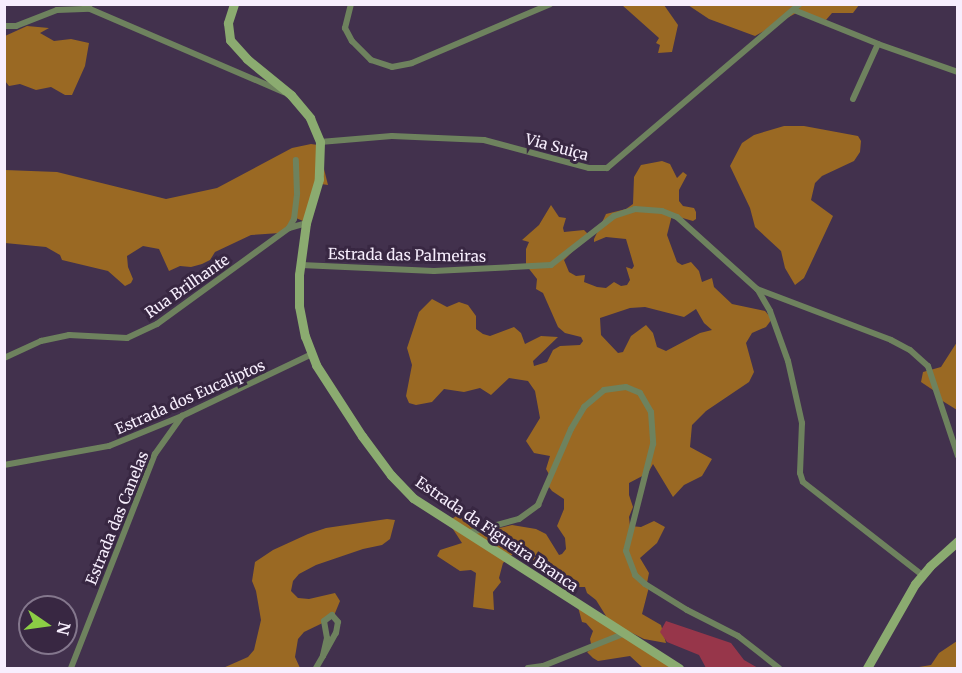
<!DOCTYPE html>
<meta charset="utf-8">
<style>
body{margin:0}
#map{position:relative;width:962px;height:673px;overflow:hidden;background:#42314d;font-family:Merriweather,serif}
div>[style]{position:absolute}
.forest>*{inset:0;background:#9a6923}
.water>*{inset:0;background:#97364a}
.minor>*{height:6px;margin:-3px;padding:0 3px;transform-origin:3px;border-radius:3px;background:#6e825e}
.secondary>*{height:9px;margin:-4.5px;padding:0 4.5px;transform-origin:4.5px;border-radius:4.5px;background:#8bab70}
span{translate:-50% -50%;white-space:nowrap;text-align:center;line-height:1.15;-webkit-text-stroke:6px #382742;paint-order:stroke}
.street-label{font-size:15px;color:#f7eefd}
.frame{position:absolute;inset:0;border:6px solid #f7eefd;pointer-events:none}
.north{position:absolute;left:18px;top:595px;width:60px;height:60px;box-sizing:border-box;background:#382742;border:2px solid #84778d;border-radius:50%;rotate:103deg;font-size:16px;font-weight:700;line-height:24px;text-align:center;color:#f7eefd}
.north::after{content:'';display:block;margin:auto;width:21px;height:27px;background:#8cce45;clip-path:polygon(50% 0,100% 100%,50% 72%,0 100%)}
</style>
<div id="map">
<div class="forest">
<i style="clip-path:polygon(622px 5px,664px 5px,678px 25px,672px 52px,658px 53px,660px 45px,656px 43px,659px 38px)"></i>
<i style="clip-path:polygon(688px 5px,859px 5px,853px 13px,832px 13px,826px 20px,798px 12px,755px 36px,709px 19px)"></i>
<i style="clip-path:polygon(27px 26px,49px 28px,40px 33px,54px 41px,71px 39px,89px 43px,85px 66px,72px 95px,65px 95px,51px 87px,36px 90px,20px 84px,9px 86px,5px 81px,5px 36px)"></i>
<i style="clip-path:polygon(784px 126px,804px 126px,858px 136px,861px 141px,860px 152px,854px 161px,822px 176px,815px 183px,811px 200px,833px 216px,804px 278px,795px 285px,785px 268px,781px 251px,755px 227px,750px 208px,730px 166px,742px 143px,754px 135px)"></i>
<i style="clip-path:polygon(311px 144px,318px 145px,328px 185px,321px 184px,303px 221px,296px 218px,280px 233px,251px 235px,215px 252px,210px 260px,202px 264px,191px 267px,180px 266px,169px 271px,159px 249px,143px 246px,127px 256px,128px 267px,133px 279px,131px 283px,125px 286px,108px 271px,62px 260px,60px 255px,46px 247px,5px 243px,5px 170px,57px 172px,166px 199px,217px 188px,292px 148px)"></i>
<i style="clip-path:polygon(evenodd,662px 161px,670px 164px,677px 178px,683px 172px,687px 175px,679px 190px,679px 201px,683px 206px,694px 208px,696px 212px,696px 219px,693px 221px,672px 215px,667px 235px,677px 262px,682px 265px,691px 262px,699px 271px,702px 282px,712px 278px,714px 287px,732px 304px,765px 311px,772px 319px,766px 327px,752px 333px,746px 343px,754px 372px,749px 382px,706px 411px,692px 425px,690px 447px,712px 459px,702px 476px,684px 485px,673px 497px,653px 464px,648px 473px,629px 483px,629px 495px,633px 507px,629px 517px,630px 526px,641px 527px,654px 521px,665px 527px,657px 543px,640px 558px,649px 573px,647px 583px,649px 587px,642px 614px,661px 625px,666px 643px,644px 639px,626px 630px,675px 668px,643px 668px,630px 656px,598px 661px,593px 658px,587px 652px,592px 649px,590px 639px,593px 631px,586px 623px,582px 622px,578px 607px,606px 616px,596px 600px,587px 593px,585px 587px,572px 587px,559px 583px,543px 566px,525px 556px,514px 553px,503px 563px,499px 578px,501px 582px,493px 592px,494px 610px,473px 607px,476px 573px,471px 570px,460px 571px,437px 556px,440px 550px,462px 543px,449px 523px,450px 520px,458px 515px,472px 528px,483px 532px,512px 525px,536px 529px,546px 534px,559px 555px,562px 554px,566px 549px,565px 538px,557px 526px,564px 509px,564px 499px,552px 491px,546px 483px,550px 476px,546px 469px,550px 456px,534px 453px,526px 441px,540px 418px,535px 391px,528px 381px,509px 378px,491px 395px,480px 388px,464px 392px,444px 389px,432px 402px,416px 405px,409px 403px,406px 396px,412px 365px,407px 348px,419px 312px,432px 299px,447px 307px,459px 302px,468px 305px,476px 316px,476px 329px,483px 334px,490px 336px,514px 327px,521px 333px,525px 344px,541px 336px,558px 337px,533px 361px,534px 366px,547px 362px,553px 350px,560px 346px,580px 345px,583px 341px,581px 337px,565px 333px,558px 327px,543px 293px,536px 289px,537px 279px,526px 265px,526px 249px,529px 242px,522px 240px,539px 225px,551px 205px,559px 217px,566px 218px,563px 228px,564px 232px,584px 230px,587px 233px,587px 237px,564px 260px,569px 272px,576px 276px,585px 275px,584px 282px,597px 287px,606px 288px,614px 282px,621px 286px,627px 285px,630px 280px,626px 267px,632px 269px,634px 266px,626px 239px,606px 237px,594px 242px,594px 239px,606px 214px,626px 209px,633px 204px,634px 177px,641px 165px,662px 161px,645px 307px,684px 317px,696px 309px,704px 323px,712px 330px,700px 333px,666px 351px,657px 347px,653px 333px,646px 325px,631px 336px,623px 352px,618px 353px,601px 335px,600px 318px,630px 308px,645px 307px)"></i>
<i style="clip-path:polygon(957px 342px,957px 410px,941px 400px,936px 392px,921px 382px,923px 372px,941px 367px)"></i>
<i style="clip-path:polygon(387px 519px,395px 520px,390px 539px,382px 545px,363px 549px,316px 565px,299px 574px,293px 581px,291px 591px,298px 598px,309px 599px,335px 593px,340px 601px,333px 618px,304px 632px,298px 639px,295px 657px,300px 668px,223px 668px,248px 657px,254px 650px,261px 620px,256px 591px,252px 581px,255px 562px,273px 550px,308px 534px,326px 528px)"></i>
<i style="clip-path:polygon(957px 641px,957px 668px,913px 668px,931px 665px,939px 653px)"></i>
</div>
<div class="water">
<i style="clip-path:polygon(666px 621px,731px 643px,744px 660px,758px 668px,706px 668px,699px 655px,667px 642px,660px 632px)"></i>
</div>
<div class="minor">
<i style="left:351px;top:4px;width:25px;rotate:104deg"></i>
<i style="left:345px;top:28px;width:15px;rotate:62deg"></i>
<i style="left:352px;top:41px;width:27px;rotate:45deg"></i>
<i style="left:371px;top:60px;width:22px;rotate:18deg"></i>
<i style="left:392px;top:67px;width:20px;rotate:-11deg"></i>
<i style="left:412px;top:63px;width:150px;rotate:-23.1deg"></i>
<i style="left:794px;top:10px;width:91px;rotate:22deg"></i>
<i style="left:878px;top:44px;width:85px;rotate:19.3deg"></i>
<i style="left:4px;top:26px;width:12px"></i>
<i style="left:16px;top:26px;width:44px;rotate:-21.3deg"></i>
<i style="left:57px;top:10px;width:33px;rotate:-2deg"></i>
<i style="left:90px;top:9px;width:211px;rotate:23.2deg"></i>
<i style="left:853px;top:99px;width:60px;rotate:-65.6deg"></i>
<i style="left:320px;top:142px;width:72px;rotate:-4.8deg"></i>
<i style="left:392px;top:136px;width:92px;rotate:2.5deg"></i>
<i style="left:484px;top:140px;width:109px;rotate:14.9deg"></i>
<i style="left:589px;top:168px;width:18px"></i>
<i style="left:607px;top:168px;width:253px;rotate:-40.4deg"></i>
<i style="left:289px;top:228px;width:10px;rotate:-61deg"></i>
<i style="left:294px;top:219px;width:26px;rotate:-83deg"></i>
<i style="left:297px;top:193px;width:33px;rotate:-92deg"></i>
<i style="left:301px;top:265px;width:133px;rotate:2.6deg"></i>
<i style="left:434px;top:271px;width:117px;rotate:-2.9deg"></i>
<i style="left:551px;top:265px;width:80px;rotate:-37.9deg"></i>
<i style="left:614px;top:216px;width:22px;rotate:-18deg"></i>
<i style="left:635px;top:209px;width:27px;rotate:4deg"></i>
<i style="left:662px;top:211px;width:16px;rotate:22deg"></i>
<i style="left:677px;top:217px;width:108px;rotate:42deg"></i>
<i style="left:757px;top:289px;width:143px;rotate:20.8deg"></i>
<i style="left:891px;top:340px;width:21px;rotate:28deg"></i>
<i style="left:910px;top:350px;width:24px;rotate:42deg"></i>
<i style="left:928px;top:366px;width:95px;rotate:71.6deg"></i>
<i style="left:758px;top:290px;width:24px;rotate:60deg"></i>
<i style="left:770px;top:311px;width:53px;rotate:70.2deg"></i>
<i style="left:788px;top:361px;width:64px;rotate:77.3deg"></i>
<i style="left:802px;top:423px;width:50px;rotate:92.3deg"></i>
<i style="left:800px;top:473px;width:9px;rotate:72deg"></i>
<i style="left:803px;top:482px;width:151px;rotate:38deg"></i>
<i style="left:4px;top:358px;width:41px;rotate:-24.7deg"></i>
<i style="left:41px;top:341px;width:29px;rotate:-12deg"></i>
<i style="left:69px;top:335px;width:58px;rotate:3deg"></i>
<i style="left:127px;top:338px;width:33px;rotate:-25deg"></i>
<i style="left:157px;top:324px;width:163px;rotate:-36deg"></i>
<i style="left:289px;top:228px;width:18px;rotate:-16deg"></i>
<i style="left:4px;top:465px;width:107px;rotate:-10.3deg"></i>
<i style="left:109px;top:446px;width:79px;rotate:-22.3deg"></i>
<i style="left:182px;top:416px;width:144px;rotate:-25.5deg"></i>
<i style="left:468px;top:533px;width:53px;rotate:-15.4deg"></i>
<i style="left:519px;top:519px;width:24px;rotate:-36deg"></i>
<i style="left:538px;top:505px;width:83px;rotate:-66.5deg"></i>
<i style="left:571px;top:429px;width:26px;rotate:-59deg"></i>
<i style="left:584px;top:407px;width:26px;rotate:-40deg"></i>
<i style="left:604px;top:390px;width:22px;rotate:-8deg"></i>
<i style="left:626px;top:387px;width:15px;rotate:23deg"></i>
<i style="left:640px;top:393px;width:22px;rotate:60deg"></i>
<i style="left:651px;top:412px;width:32px;rotate:86deg"></i>
<i style="left:653px;top:444px;width:110px;rotate:104.2deg"></i>
<i style="left:626px;top:551px;width:26px;rotate:69deg"></i>
<i style="left:635px;top:575px;width:13px;rotate:42deg"></i>
<i style="left:645px;top:584px;width:49px;rotate:31.8deg"></i>
<i style="left:687px;top:610px;width:57px;rotate:27deg"></i>
<i style="left:738px;top:636px;width:52px;rotate:38deg"></i>
<i style="left:71px;top:668px;width:230px;rotate:-68.6deg"></i>
<i style="left:155px;top:454px;width:47px;rotate:-54.6deg"></i>
<i style="left:316px;top:668px;width:14px;rotate:-60deg"></i>
<i style="left:323px;top:656px;width:26px;rotate:-61deg"></i>
<i style="left:336px;top:633px;width:11px;rotate:-80deg"></i>
<i style="left:338px;top:622px;width:9px;rotate:-131deg"></i>
<i style="left:332px;top:615px;width:10px;rotate:143deg"></i>
<i style="left:324px;top:621px;width:17px;rotate:80deg"></i>
<i style="left:327px;top:638px;width:18px;rotate:103deg"></i>
<i style="left:528px;top:668px;width:15px;rotate:-8deg"></i>
<i style="left:543px;top:666px;width:86px;rotate:-21.8deg"></i>
</div>
<div class="secondary">
<i style="left:234px;top:4px;width:20px;rotate:108deg"></i>
<i style="left:228px;top:23px;width:17px;rotate:83deg"></i>
<i style="left:230px;top:40px;width:25px;rotate:48deg"></i>
<i style="left:247px;top:59px;width:57px;rotate:39.3deg"></i>
<i style="left:291px;top:95px;width:30px;rotate:50deg"></i>
<i style="left:310px;top:118px;width:26px;rotate:67deg"></i>
<i style="left:320px;top:142px;width:37px;rotate:92deg"></i>
<i style="left:319px;top:179px;width:46px;rotate:106.5deg"></i>
<i style="left:306px;top:223px;width:52px;rotate:97.7deg"></i>
<i style="left:299px;top:275px;width:31px;rotate:90deg"></i>
<i style="left:299px;top:306px;width:31px;rotate:79deg"></i>
<i style="left:305px;top:336px;width:31px;rotate:69deg"></i>
<i style="left:316px;top:365px;width:85px;rotate:57.1deg"></i>
<i style="left:362px;top:436px;width:49px;rotate:53.4deg"></i>
<i style="left:391px;top:475px;width:32px;rotate:46deg"></i>
<i style="left:413px;top:498px;width:316px;rotate:32.6deg"></i>
<i style="left:867px;top:668px;width:97px;rotate:-60.3deg"></i>
<i style="left:915px;top:584px;width:23px;rotate:-50deg"></i>
<i style="left:930px;top:566px;width:38px;rotate:-42deg"></i>
</div>
<div class="street-label">
<span style="left:557px;top:147px;rotate:15deg">Via Suiça</span>
<span style="left:407px;top:255px;rotate:1deg">Estrada das Palmeiras</span>
<span style="left:187px;top:286px;rotate:-35deg">Rua Brilhante</span>
<span style="left:190px;top:397px;rotate:-24deg">Estrada dos Eucaliptos</span>
<span style="left:117px;top:518px;rotate:-68deg">Estrada das Canelas</span>
<span style="left:497px;top:534px;rotate:34deg">Estrada da Figueira Branca</span>
</div>
<div class="frame"></div>
<div class="north">N</div>
</div>
